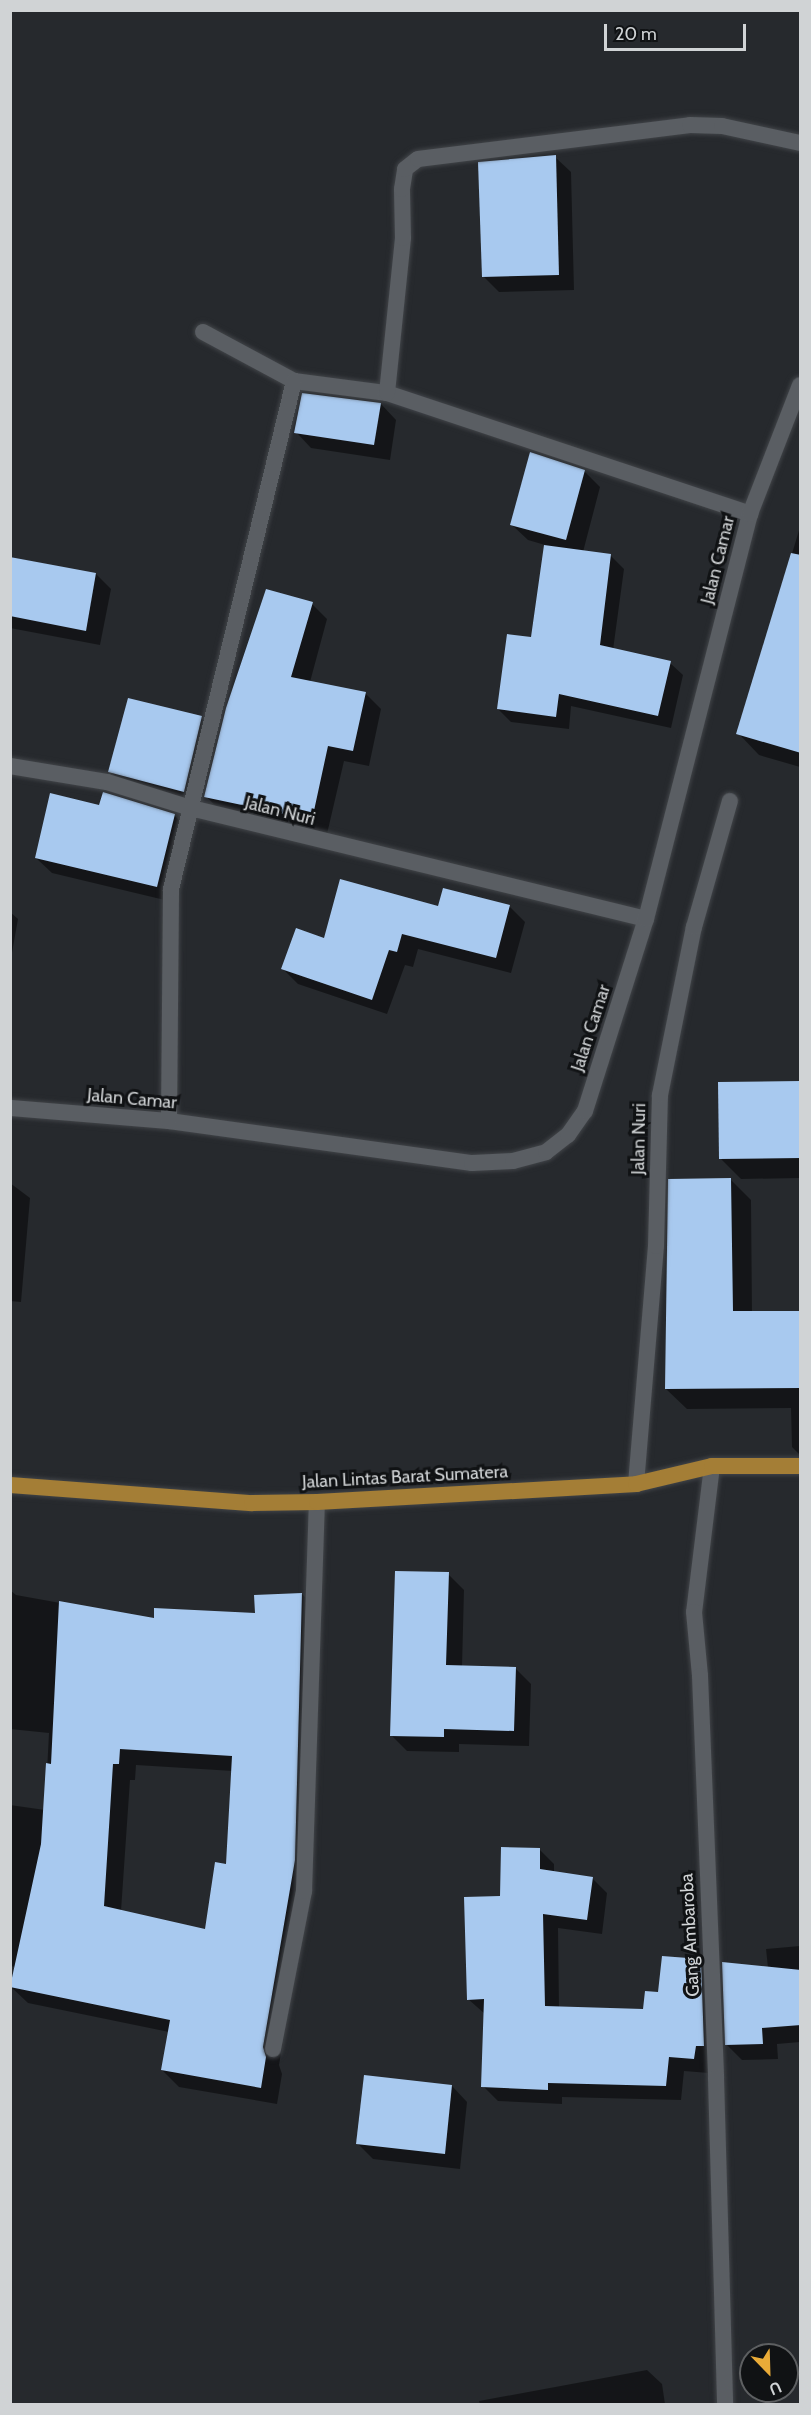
<!DOCTYPE html>
<style>
body{margin:0}
#map{position:relative;width:811px;height:2415px;overflow:hidden;background:#26292d;font-family:Cabin,sans-serif}
div>[style]{position:absolute}
.shadow>*{inset:0;background:#0007}
.building>*{inset:0;background:#a8c9ef}
.roads{filter:drop-shadow(0 0 2px #414448) drop-shadow(0 0 2px #414448)}
.minor>*{height:16px;margin:-8px;padding:0 8px;transform-origin:8px;border-radius:8px;background:#5a5e63}
.trunk>*{height:16px;margin:-8px;padding:0 8px;transform-origin:8px;border-radius:8px;background:#a47e36}
span{translate:-50% -50%;white-space:nowrap;text-align:center;line-height:1.15;-webkit-text-stroke:6px #101214;paint-order:stroke}
.street-label{font-size:18px;color:#d0d3d5}
.frame{position:absolute;inset:0;border:12px solid #d0d3d5;pointer-events:none}
.north{position:absolute;left:739px;top:2343px;width:60px;height:60px;box-sizing:border-box;background:#101214;border:2px solid #5d5f61;border-radius:50%;rotate:157deg;font-size:16px;font-weight:700;line-height:24px;text-align:center;color:#d0d3d5}
.north::after{content:'';display:block;margin:auto;width:21px;height:27px;background:#e9ab38;clip-path:polygon(50% 0,100% 100%,50% 72%,0 100%)}
.scale{position:absolute;left:604px;top:24px;width:142px;height:27px;box-sizing:border-box;border:3px solid #d0d3d5;border-top:0;padding-left:8px;font-size:18px;line-height:21px;white-space:nowrap;color:#d0d3d5;-webkit-text-stroke:4px #101214;paint-order:stroke}
</style>
<div id="map">
<div class="shadow">
<i style="clip-path:polygon(555px 157px,571px 172px,574px 290px,499px 292px,483px 276px)"></i>
<i style="clip-path:polygon(381px 404px,396px 420px,390px 460px,311px 448px,296px 432px)"></i>
<i style="clip-path:polygon(584px 471px,600px 487px,583px 552px,611px 556px,624px 569px,613px 650px,670px 663px,683px 675px,671px 728px,571px 706px,569px 729px,511px 722px,498px 709px,533px 639px,545px 545px,528px 540px,512px 525px)"></i>
<i style="clip-path:polygon(800px 527px,800px 767px,759px 755px,738px 733px)"></i>
<i style="clip-path:polygon(10px 557px,96px 574px,111px 589px,100px 645px,10px 628px)"></i>
<i style="clip-path:polygon(312px 604px,327px 619px,310px 682px,365px 693px,381px 709px,369px 766px,344px 761px,327px 834px,221px 812px,206px 796px)"></i>
<i style="clip-path:polygon(201px 718px,217px 733px,199px 807px,125px 787px,110px 771px)"></i>
<i style="clip-path:polygon(100px 807px,174px 815px,190px 831px,173px 902px,52px 873px,36px 858px)"></i>
<i style="clip-path:polygon(509px 906px,525px 922px,511px 973px,418px 949px,413px 967px,405px 965px,387px 1014px,298px 984px,283px 969px,325px 940px,439px 907px)"></i>
<i style="clip-path:polygon(10px 912px,18px 919px,10px 964px)"></i>
<i style="clip-path:polygon(800px 1082px,800px 1178px,741px 1179px,720px 1158px)"></i>
<i style="clip-path:polygon(731px 1180px,751px 1200px,752px 1313px,800px 1312px,800px 1455px,792px 1447px,791px 1408px,687px 1409px,666px 1389px)"></i>
<i style="clip-path:polygon(10px 1183px,30px 1198px,21px 1302px,10px 1301px)"></i>
<i style="clip-path:polygon(448px 1574px,464px 1590px,462px 1667px,515px 1668px,531px 1684px,529px 1746px,459px 1744px,459px 1752px,407px 1751px,391px 1735px)"></i>
<i style="clip-path:polygon(evenodd,10px 1590px,16px 1595px,155px 1620px,256px 1615px,302px 1594px,318px 1611px,311px 1878px,279px 2065px,282px 2074px,277px 2104px,179px 2087px,162px 2070px,169px 2032px,28px 2003px,11px 1987px,16px 1967px,10px 1966px,10px 1805px,45px 1810px,49px 1733px,10px 1729px,10px 1590px,136px 1765px,233px 1771px,227px 1865px,207px 1931px,121px 1911px,130px 1780px,135px 1780px,136px 1765px)"></i>
<i style="clip-path:polygon(539px 1849px,554px 1864px,554px 1873px,592px 1878px,607px 1893px,602px 1934px,558px 1928px,559px 2008px,644px 2010px,700px 1961px,715px 1976px,709px 2073px,684px 2071px,681px 2100px,562px 2097px,562px 2104px,498px 2101px,483px 2086px,485px 2014px,468px 1999px,502px 1898px)"></i>
<i style="clip-path:polygon(800px 1946px,800px 2042px,777px 2044px,778px 2059px,742px 2060px,727px 2045px,768px 1968px,766px 1949px)"></i>
<i style="clip-path:polygon(452px 2086px,467px 2102px,460px 2169px,373px 2159px,357px 2143px)"></i>
<i style="clip-path:polygon(647px 2370px,662px 2384px,665px 2404px,480px 2404px,479px 2401px)"></i>
</div>
<div class="building">
<i style="clip-path:polygon(556px 155px,559px 275px,482px 277px,478px 162px)"></i>
<i style="clip-path:polygon(302px 393px,381px 403px,374px 445px,294px 433px)"></i>
<i style="clip-path:polygon(530px 452px,585px 470px,566px 540px,510px 525px)"></i>
<i style="clip-path:polygon(544px 545px,611px 554px,600px 645px,671px 661px,658px 716px,559px 694px,556px 717px,497px 709px,507px 634px,531px 637px)"></i>
<i style="clip-path:polygon(791px 553px,801px 555px,801px 753px,736px 734px)"></i>
<i style="clip-path:polygon(10px 557px,96px 573px,86px 631px,10px 616px)"></i>
<i style="clip-path:polygon(266px 589px,313px 602px,291px 677px,366px 692px,353px 751px,328px 746px,312px 820px,204px 797px,226px 708px)"></i>
<i style="clip-path:polygon(128px 698px,202px 716px,184px 792px,108px 772px)"></i>
<i style="clip-path:polygon(103px 792px,175px 814px,157px 887px,35px 858px,50px 793px,99px 805px)"></i>
<i style="clip-path:polygon(340px 879px,438px 906px,443px 888px,510px 905px,496px 958px,402px 934px,397px 952px,389px 950px,372px 1000px,281px 969px,296px 928px,324px 938px)"></i>
<i style="clip-path:polygon(801px 1081px,801px 1158px,719px 1159px,718px 1082px)"></i>
<i style="clip-path:polygon(731px 1178px,733px 1311px,801px 1311px,801px 1388px,665px 1389px,668px 1179px)"></i>
<i style="clip-path:polygon(395px 1571px,449px 1572px,446px 1665px,516px 1667px,514px 1731px,444px 1729px,444px 1737px,390px 1736px)"></i>
<i style="clip-path:polygon(evenodd,302px 1593px,295px 1860px,263px 2047px,266px 2057px,261px 2088px,161px 2070px,170px 2020px,10px 1987px,41px 1844px,46px 1763px,51px 1764px,59px 1601px,154px 1618px,154px 1608px,255px 1613px,254px 1595px,302px 1593px,120px 1749px,232px 1756px,226px 1864px,215px 1862px,205px 1929px,104px 1906px,113px 1764px,119px 1764px,120px 1749px)"></i>
<i style="clip-path:polygon(501px 1847px,540px 1848px,540px 1869px,593px 1877px,587px 1920px,543px 1914px,545px 2006px,643px 2009px,645px 1991px,658px 1992px,662px 1956px,701px 1959px,704px 2046px,696px 2046px,694px 2059px,669px 2057px,666px 2086px,548px 2083px,548px 2090px,481px 2087px,484px 1999px,467px 2000px,464px 1897px,500px 1896px)"></i>
<i style="clip-path:polygon(722px 1962px,801px 1970px,801px 2025px,762px 2028px,763px 2044px,725px 2045px)"></i>
<i style="clip-path:polygon(364px 2075px,452px 2085px,445px 2154px,356px 2144px)"></i>
</div>
<div class="roads">
<div class="minor">
<i style="left:203px;top:332px;width:103px;rotate:28.3deg"></i>
<i style="left:294px;top:381px;width:94px;rotate:7.4deg"></i>
<i style="left:387px;top:393px;width:383px;rotate:18.4deg"></i>
<i style="left:387px;top:393px;width:156px;rotate:-84.1deg"></i>
<i style="left:403px;top:238px;width:49px;rotate:-91.2deg"></i>
<i style="left:402px;top:189px;width:20px;rotate:-81deg"></i>
<i style="left:405px;top:169px;width:16px;rotate:-38deg"></i>
<i style="left:418px;top:159px;width:274px;rotate:-7.1deg"></i>
<i style="left:690px;top:125px;width:32px;rotate:2deg"></i>
<i style="left:722px;top:126px;width:80px;rotate:12.3deg"></i>
<i style="left:10px;top:766px;width:98px;rotate:9.4deg"></i>
<i style="left:107px;top:782px;width:88px;rotate:17.2deg"></i>
<i style="left:191px;top:808px;width:468px;rotate:13.7deg"></i>
<i style="left:10px;top:1108px;width:160px;rotate:4.7deg"></i>
<i style="left:169px;top:1121px;width:306px;rotate:7.9deg"></i>
<i style="left:472px;top:1163px;width:41px;rotate:-2.8deg"></i>
<i style="left:513px;top:1161px;width:34px;rotate:-15deg"></i>
<i style="left:546px;top:1152px;width:28px;rotate:-38deg"></i>
<i style="left:568px;top:1135px;width:29px;rotate:-55deg"></i>
<i style="left:585px;top:1111px;width:201px;rotate:-72.4deg"></i>
<i style="left:646px;top:919px;width:418px;rotate:-75.6deg"></i>
<i style="left:750px;top:514px;width:138px;rotate:-68.8deg"></i>
<i style="left:169px;top:1121px;width:232px;rotate:-89.5deg"></i>
<i style="left:171px;top:889px;width:523px;rotate:-76.39deg"></i>
<i style="left:712px;top:1466px;width:147px;rotate:97deg"></i>
<i style="left:694px;top:1612px;width:64px;rotate:84.6deg"></i>
<i style="left:700px;top:1676px;width:402px;rotate:87.7deg"></i>
<i style="left:716px;top:2078px;width:326px;rotate:88.4deg"></i>
<i style="left:636px;top:1484px;width:239px;rotate:-85.2deg"></i>
<i style="left:656px;top:1246px;width:151px;rotate:-88.5deg"></i>
<i style="left:660px;top:1095px;width:171px;rotate:-78.6deg"></i>
<i style="left:694px;top:927px;width:131px;rotate:-74.1deg"></i>
<i style="left:273px;top:2049px;width:161px;rotate:-78.9deg"></i>
<i style="left:304px;top:1891px;width:389px;rotate:-88.1deg"></i>
</div>
<div class="trunk">
<i style="left:10px;top:1485px;width:243px;rotate:4.3deg"></i>
<i style="left:252px;top:1503px;width:65px;rotate:-0.9deg"></i>
<i style="left:317px;top:1502px;width:320px;rotate:-3.2deg"></i>
<i style="left:636px;top:1484px;width:78px;rotate:-13.3deg"></i>
<i style="left:712px;top:1466px;width:88px"></i>
</div>
</div>
<div class="street-label">
<span style="left:718px;top:560px;rotate:-76deg">Jalan Camar</span>
<span style="left:280px;top:811px;rotate:14deg">Jalan Nuri</span>
<span style="left:591px;top:1028px;rotate:-72deg">Jalan Camar</span>
<span style="left:132px;top:1099px;rotate:5deg">Jalan Camar</span>
<span style="left:639px;top:1139px;rotate:-89deg">Jalan Nuri</span>
<span style="left:405px;top:1477px;rotate:-3deg">Jalan Lintas Barat Sumatera</span>
<span style="left:690px;top:1935px;rotate:-93deg">Gang Ambaroba</span>
</div>
<div class="frame"></div>
<div class="north">U</div>
<div class="scale">20 m</div>
</div>
